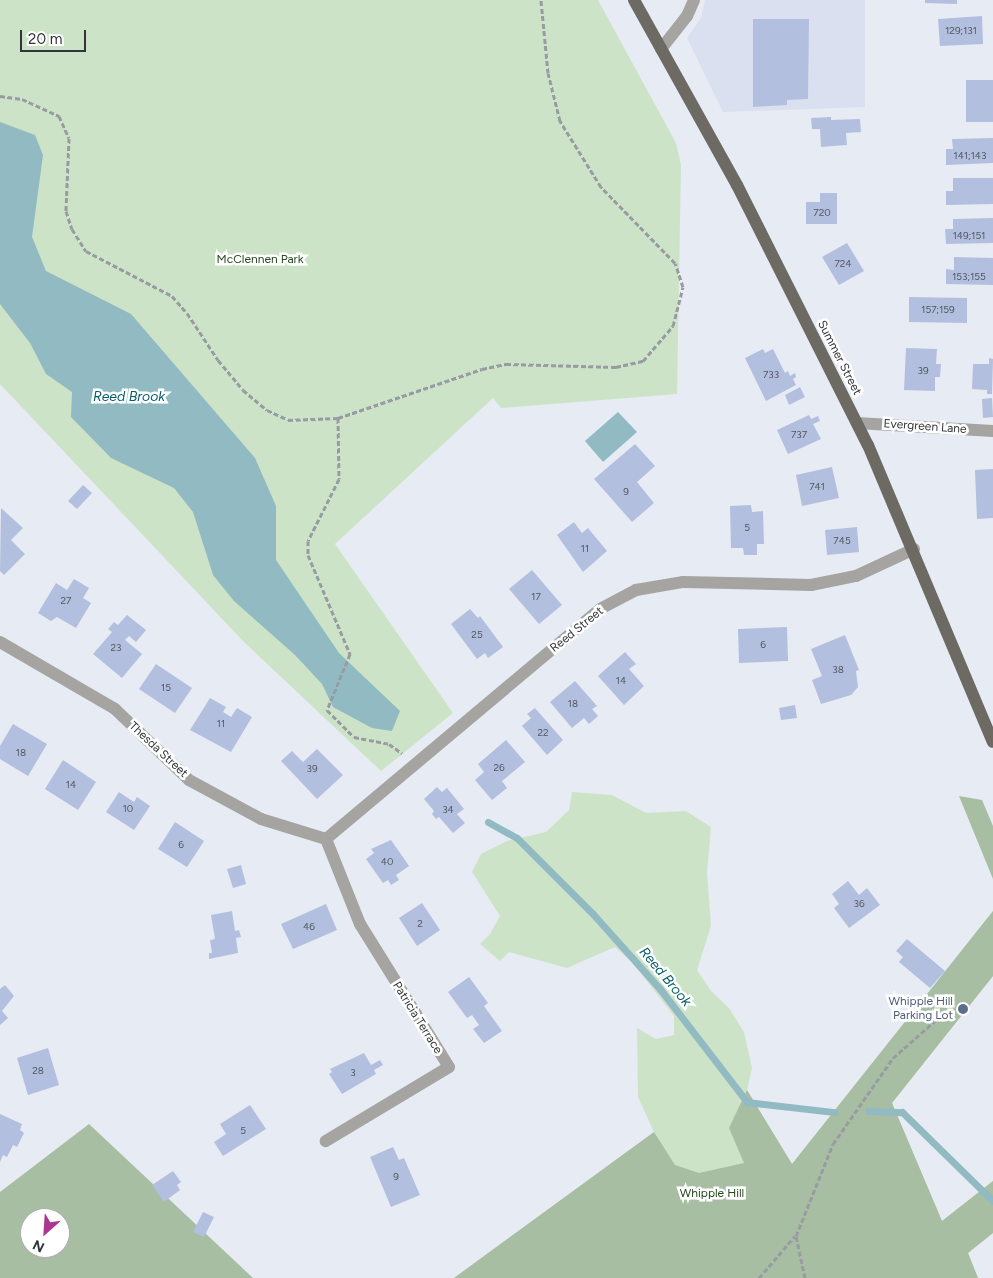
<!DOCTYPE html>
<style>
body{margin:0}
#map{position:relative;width:993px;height:1278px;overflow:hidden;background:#e7ebf4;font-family:Figtree,sans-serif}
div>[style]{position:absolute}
.built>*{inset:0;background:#dae0f0}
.green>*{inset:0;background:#cce3c7}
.forest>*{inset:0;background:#a7bea2}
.water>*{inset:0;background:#91bac3}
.stream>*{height:7px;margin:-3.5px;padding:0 3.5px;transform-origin:3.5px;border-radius:3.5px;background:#91bac3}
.building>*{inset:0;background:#b3bfde}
.path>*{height:3px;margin-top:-1.5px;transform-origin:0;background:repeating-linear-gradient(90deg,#989ba1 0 5px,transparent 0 7.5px)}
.minor>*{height:12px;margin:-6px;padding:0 6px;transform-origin:6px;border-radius:6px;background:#a6a4a1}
.major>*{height:12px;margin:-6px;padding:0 6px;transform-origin:6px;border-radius:6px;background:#6d6a63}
.dots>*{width:14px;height:14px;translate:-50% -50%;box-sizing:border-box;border:2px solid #fff;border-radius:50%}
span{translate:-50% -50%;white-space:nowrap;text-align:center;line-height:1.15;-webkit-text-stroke:5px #fff;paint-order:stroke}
.number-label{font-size:10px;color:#525761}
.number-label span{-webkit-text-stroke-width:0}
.park-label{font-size:12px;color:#27471f}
.street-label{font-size:12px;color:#323437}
.service-label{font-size:12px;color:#4e5e75}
.right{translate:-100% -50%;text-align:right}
.water-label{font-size:14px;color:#075e6c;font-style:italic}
.north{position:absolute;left:20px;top:1208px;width:50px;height:50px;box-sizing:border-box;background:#fff;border:1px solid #adaeaf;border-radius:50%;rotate:206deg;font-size:14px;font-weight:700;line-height:20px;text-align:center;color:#323437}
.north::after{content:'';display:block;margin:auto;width:18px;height:22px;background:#a93690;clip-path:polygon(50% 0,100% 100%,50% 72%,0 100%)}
.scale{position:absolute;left:20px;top:30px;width:66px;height:22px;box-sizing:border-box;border:2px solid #323437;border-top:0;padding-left:6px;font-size:15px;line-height:18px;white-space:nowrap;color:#323437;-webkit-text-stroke:4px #fff;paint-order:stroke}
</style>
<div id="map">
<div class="built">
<i style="clip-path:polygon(705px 0,865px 0,865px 107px,723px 112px,687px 38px,701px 18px)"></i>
</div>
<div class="green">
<i style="clip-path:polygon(0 0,598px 0,676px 143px,681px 165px,677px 394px,501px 408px,493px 398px,335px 544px,453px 713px,381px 771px,244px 642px,0 384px)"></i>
<i style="clip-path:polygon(572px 792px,612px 795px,646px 813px,686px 811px,711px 827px,707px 872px,711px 926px,697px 970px,711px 991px,729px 1008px,744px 1032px,752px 1068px,747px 1090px,792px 1164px,993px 911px,993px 976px,892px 1103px,942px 1221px,993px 1181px,993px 1233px,968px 1253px,978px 1278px,454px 1278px,654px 1132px,638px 1097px,637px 1028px,656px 1039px,674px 1035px,674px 1016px,632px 962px,615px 947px,567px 968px,509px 952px,500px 961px,480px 944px,490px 934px,500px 916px,472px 872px,481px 854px,507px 841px,546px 832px,569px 810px)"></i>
</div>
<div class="forest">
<i style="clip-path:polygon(959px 796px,982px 800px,993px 826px,993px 879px)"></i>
<i style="clip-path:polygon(993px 911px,993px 976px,892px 1103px,942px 1221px,993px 1181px,993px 1233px,968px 1253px,978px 1278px,454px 1278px,654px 1132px,675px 1165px,699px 1173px,744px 1163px,729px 1128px,747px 1090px,792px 1164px)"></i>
<i style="clip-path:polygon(evenodd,89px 1124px,253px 1278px,0 1278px,0 1192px,89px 1124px,30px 1218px,60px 1218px,60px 1248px,30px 1248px,30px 1218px)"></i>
</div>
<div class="water">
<i style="clip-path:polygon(0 122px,35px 135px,43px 155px,32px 237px,46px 271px,131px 314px,255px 458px,276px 506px,276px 560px,339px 653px,400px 711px,392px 731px,372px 728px,333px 707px,322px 684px,295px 655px,234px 601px,213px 575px,193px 512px,174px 488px,111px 458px,71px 417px,72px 392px,46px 374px,30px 343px,0 304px)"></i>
<i style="clip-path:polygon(618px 412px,637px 432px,603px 462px,585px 441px)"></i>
</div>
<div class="stream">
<i style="left:488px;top:822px;width:33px;rotate:29deg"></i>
<i style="left:517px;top:838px;width:107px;rotate:45deg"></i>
<i style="left:593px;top:914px;width:101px;rotate:48.2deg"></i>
<i style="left:660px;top:989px;width:143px;rotate:52.4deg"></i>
<i style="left:747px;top:1102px;width:88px;rotate:6.6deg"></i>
<i style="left:868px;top:1111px;width:34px;rotate:2deg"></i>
<i style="left:902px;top:1112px;width:127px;rotate:44.4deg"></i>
</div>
<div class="building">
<i style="clip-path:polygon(925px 0,957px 0,957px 4px,925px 3px)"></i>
<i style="clip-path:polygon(982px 16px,983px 44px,940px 46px,938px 19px)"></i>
<i style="clip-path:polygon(753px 19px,809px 19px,808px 99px,787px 100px,787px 105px,753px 107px)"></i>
<i style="clip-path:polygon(966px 80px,993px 80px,993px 122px,966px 122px)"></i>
<i style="clip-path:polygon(831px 117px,831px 120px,860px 119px,861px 132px,846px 133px,847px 145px,821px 147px,820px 129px,812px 129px,811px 118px)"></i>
<i style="clip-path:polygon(993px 138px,993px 163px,946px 165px,946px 149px,953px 149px,952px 139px)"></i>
<i style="clip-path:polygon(953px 178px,993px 178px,993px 204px,946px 205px,946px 191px,953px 191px)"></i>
<i style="clip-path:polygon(820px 193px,837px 193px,837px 224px,806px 224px,806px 202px,820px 202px)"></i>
<i style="clip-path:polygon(993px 218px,993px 243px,946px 244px,945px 229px,953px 229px,953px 219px)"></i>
<i style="clip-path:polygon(847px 243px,864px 271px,839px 285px,822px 257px)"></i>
<i style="clip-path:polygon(954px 257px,993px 258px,993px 285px,946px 284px,946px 269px,954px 270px)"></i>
<i style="clip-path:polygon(909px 297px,967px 298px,967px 323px,909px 322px)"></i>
<i style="clip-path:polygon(906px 348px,937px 349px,936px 364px,941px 364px,940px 377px,935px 377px,935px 391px,904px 390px)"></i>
<i style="clip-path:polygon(763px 349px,765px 353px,773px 349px,785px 373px,788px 371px,790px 376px,795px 373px,796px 377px,793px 379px,796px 385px,766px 401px,745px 358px)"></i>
<i style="clip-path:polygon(989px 358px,993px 359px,992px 394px,987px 394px,987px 390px,972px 389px,973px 364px,989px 364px)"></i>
<i style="clip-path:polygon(800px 387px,805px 397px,789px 405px,785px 395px)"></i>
<i style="clip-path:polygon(992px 398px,993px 417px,983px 418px,982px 399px)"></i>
<i style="clip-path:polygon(809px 415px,811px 419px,818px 416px,820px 421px,813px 424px,821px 439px,788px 454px,777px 430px)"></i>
<i style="clip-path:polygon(635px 444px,655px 466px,637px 482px,654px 503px,632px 522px,594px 479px)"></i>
<i style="clip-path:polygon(832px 467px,839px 498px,802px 506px,796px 475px)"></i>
<i style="clip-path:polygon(993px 469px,993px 518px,977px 519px,975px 470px)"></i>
<i style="clip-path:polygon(83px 485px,92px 493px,77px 509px,68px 501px)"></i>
<i style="clip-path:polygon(751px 505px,752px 512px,763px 511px,764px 544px,757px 544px,757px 555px,744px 555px,743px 548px,731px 548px,730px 506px)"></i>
<i style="clip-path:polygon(1px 508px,23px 528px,11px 540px,25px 554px,4px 575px,0 571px)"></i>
<i style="clip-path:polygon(574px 522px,582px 533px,588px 528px,607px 551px,583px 572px,557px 535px)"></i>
<i style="clip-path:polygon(857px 527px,859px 552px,827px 555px,825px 530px)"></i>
<i style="clip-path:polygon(532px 570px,562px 605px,539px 624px,509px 589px)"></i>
<i style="clip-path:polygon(74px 579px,89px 588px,83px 598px,91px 603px,76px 628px,57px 617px,51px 621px,38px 613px,56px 583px,67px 590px)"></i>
<i style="clip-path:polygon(470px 609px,478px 618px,480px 616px,503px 647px,488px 658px,485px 653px,477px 659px,451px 624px)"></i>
<i style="clip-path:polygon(127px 615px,146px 630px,136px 642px,129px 636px,125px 640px,142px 654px,122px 678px,93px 654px,112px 632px,108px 629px,114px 622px,118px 625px)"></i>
<i style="clip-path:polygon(787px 627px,788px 661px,739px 663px,738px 629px)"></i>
<i style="clip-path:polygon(845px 635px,859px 670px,856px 671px,858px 687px,851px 695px,821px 704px,812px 680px,822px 676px,811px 649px)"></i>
<i style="clip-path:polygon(625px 652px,636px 664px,629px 669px,644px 686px,624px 705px,598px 676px)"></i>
<i style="clip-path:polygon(156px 664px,192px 688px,175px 713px,139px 689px)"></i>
<i style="clip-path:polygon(575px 681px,597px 706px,592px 709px,598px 716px,589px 724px,584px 718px,572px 728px,550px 702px)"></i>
<i style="clip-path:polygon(210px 698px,226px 707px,223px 712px,231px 717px,237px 708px,252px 717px,231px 752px,190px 730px)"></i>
<i style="clip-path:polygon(795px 705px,797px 718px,781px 720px,779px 708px)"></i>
<i style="clip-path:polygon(535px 708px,563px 740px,547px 755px,522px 726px,531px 718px,527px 714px)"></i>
<i style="clip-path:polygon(13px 724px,47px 744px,28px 776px,0 759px,0 746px)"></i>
<i style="clip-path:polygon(506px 740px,525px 762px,502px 781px,507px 788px,492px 800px,475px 780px,484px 772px,478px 764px)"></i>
<i style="clip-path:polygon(317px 749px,343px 775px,317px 799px,281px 761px,292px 751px,303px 762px)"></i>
<i style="clip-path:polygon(63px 760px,96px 782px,78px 810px,45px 789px)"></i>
<i style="clip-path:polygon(437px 787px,442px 792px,447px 788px,464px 809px,457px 814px,465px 823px,453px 833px,439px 817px,436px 819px,432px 814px,434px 811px,424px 799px)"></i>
<i style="clip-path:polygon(119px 792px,134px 802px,137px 797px,150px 806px,134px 830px,106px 812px)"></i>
<i style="clip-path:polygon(175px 822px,204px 841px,187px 867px,158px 849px)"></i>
<i style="clip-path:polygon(391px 840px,409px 866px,396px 875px,399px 880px,391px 885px,388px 880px,383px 883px,366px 859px,374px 853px,371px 849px)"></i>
<i style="clip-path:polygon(241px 865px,246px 884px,233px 888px,227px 869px)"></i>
<i style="clip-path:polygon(848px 881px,859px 895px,867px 888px,880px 905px,849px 928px,834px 908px,839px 904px,832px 894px)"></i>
<i style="clip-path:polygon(422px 903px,440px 930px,417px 946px,399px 918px)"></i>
<i style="clip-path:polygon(326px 904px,337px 930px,293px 949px,281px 924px)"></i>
<i style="clip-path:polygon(232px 911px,235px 931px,239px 930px,241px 937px,236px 938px,238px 953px,209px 959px,209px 953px,212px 953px,210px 940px,215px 939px,211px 915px)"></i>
<i style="clip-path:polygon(907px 939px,945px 971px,930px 988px,899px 962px,903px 957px,896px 951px)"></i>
<i style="clip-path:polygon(469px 977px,488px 1003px,484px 1006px,502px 1031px,484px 1043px,473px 1029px,479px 1025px,472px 1015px,467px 1018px,448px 992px)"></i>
<i style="clip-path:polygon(5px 985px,14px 996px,2px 1011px,8px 1018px,0 1025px,0 989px)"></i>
<i style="clip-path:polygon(48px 1048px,59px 1085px,28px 1095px,17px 1058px)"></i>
<i style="clip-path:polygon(364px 1053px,371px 1065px,380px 1060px,383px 1065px,374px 1070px,376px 1074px,342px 1094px,329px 1074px,332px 1072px,330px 1069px)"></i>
<i style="clip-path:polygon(250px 1105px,266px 1129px,223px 1156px,214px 1142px,226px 1134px,220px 1124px)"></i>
<i style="clip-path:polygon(0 1114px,22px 1124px,20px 1130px,24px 1133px,17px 1147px,13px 1145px,7px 1157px,3px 1155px,0 1162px)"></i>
<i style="clip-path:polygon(393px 1147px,399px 1160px,404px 1158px,420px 1195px,391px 1207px,370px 1157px)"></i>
<i style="clip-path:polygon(173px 1171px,181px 1182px,177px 1185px,180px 1190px,164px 1202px,152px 1185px)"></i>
<i style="clip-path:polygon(203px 1212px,214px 1217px,204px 1237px,193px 1232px)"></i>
</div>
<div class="path">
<i style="left:0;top:96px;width:22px;rotate:8deg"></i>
<i style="left:22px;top:99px;width:41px;rotate:24.7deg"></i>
<i style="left:59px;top:116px;width:24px;rotate:66deg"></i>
<i style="left:69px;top:138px;width:73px;rotate:92.4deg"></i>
<i style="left:66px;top:211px;width:19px;rotate:72deg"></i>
<i style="left:72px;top:229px;width:26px;rotate:58deg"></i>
<i style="left:86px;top:251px;width:97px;rotate:27.6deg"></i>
<i style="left:172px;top:296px;width:23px;rotate:49deg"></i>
<i style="left:187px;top:313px;width:56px;rotate:56.6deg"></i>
<i style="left:218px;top:360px;width:39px;rotate:50deg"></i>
<i style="left:243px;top:390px;width:31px;rotate:40deg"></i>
<i style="left:267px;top:410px;width:23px;rotate:25deg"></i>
<i style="left:288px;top:420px;width:50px;rotate:-2.3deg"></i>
<i style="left:338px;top:418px;width:152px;rotate:-18.8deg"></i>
<i style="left:482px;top:369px;width:25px;rotate:-12deg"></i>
<i style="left:506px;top:364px;width:110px;rotate:1.6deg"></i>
<i style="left:616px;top:367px;width:28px;rotate:-13deg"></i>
<i style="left:643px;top:361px;width:46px;rotate:-49.4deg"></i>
<i style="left:673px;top:326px;width:40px;rotate:-75.6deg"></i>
<i style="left:683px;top:287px;width:25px;rotate:-108deg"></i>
<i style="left:675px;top:263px;width:106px;rotate:-134.2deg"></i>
<i style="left:601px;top:187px;width:78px;rotate:-121.8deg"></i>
<i style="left:560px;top:121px;width:49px;rotate:-104deg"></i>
<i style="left:548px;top:73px;width:73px;rotate:-95.5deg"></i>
<i style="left:338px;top:418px;width:61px;rotate:89.1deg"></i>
<i style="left:339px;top:479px;width:69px;rotate:116.6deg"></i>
<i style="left:308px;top:541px;width:14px;rotate:90deg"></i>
<i style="left:308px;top:555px;width:108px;rotate:67deg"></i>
<i style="left:350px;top:654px;width:61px;rotate:112.3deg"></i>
<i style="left:327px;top:710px;width:38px;rotate:45deg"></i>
<i style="left:354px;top:737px;width:36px;rotate:11deg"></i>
<i style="left:389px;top:744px;width:16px;rotate:35deg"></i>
<i style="left:759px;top:1278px;width:55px;rotate:-49.4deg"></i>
<i style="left:805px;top:1278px;width:43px;rotate:-102.1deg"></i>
<i style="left:796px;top:1236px;width:99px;rotate:-68.1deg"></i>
<i style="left:833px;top:1144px;width:105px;rotate:-55.1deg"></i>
<i style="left:893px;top:1058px;width:59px;rotate:-41.6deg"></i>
</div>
<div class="minor">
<i style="left:661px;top:49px;width:42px;rotate:-51.8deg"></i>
<i style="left:687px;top:16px;width:17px;rotate:-66deg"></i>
<i style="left:857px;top:423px;width:136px;rotate:3.4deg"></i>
<i style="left:0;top:642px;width:133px;rotate:30.2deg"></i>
<i style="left:115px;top:709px;width:103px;rotate:43.8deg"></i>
<i style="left:189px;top:780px;width:82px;rotate:28.4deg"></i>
<i style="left:261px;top:819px;width:68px;rotate:17.1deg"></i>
<i style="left:326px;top:839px;width:358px;rotate:-40deg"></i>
<i style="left:600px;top:609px;width:41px;rotate:-27.8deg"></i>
<i style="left:636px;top:590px;width:48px;rotate:-9.7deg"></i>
<i style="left:683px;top:582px;width:128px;rotate:1.3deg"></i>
<i style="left:811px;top:585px;width:46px;rotate:-11.3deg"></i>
<i style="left:856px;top:576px;width:64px;rotate:-25deg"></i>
<i style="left:326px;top:839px;width:92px;rotate:68.2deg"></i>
<i style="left:360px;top:924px;width:168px;rotate:58.1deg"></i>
<i style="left:449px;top:1067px;width:144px;rotate:149deg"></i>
</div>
<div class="major">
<i style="left:634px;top:0;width:212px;rotate:60.9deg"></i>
<i style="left:737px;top:185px;width:291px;rotate:63.3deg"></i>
<i style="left:868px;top:445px;width:322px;rotate:67.2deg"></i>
</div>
<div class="dots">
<i style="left:963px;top:1009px;background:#5c6f8a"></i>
</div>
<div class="number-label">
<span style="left:961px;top:31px">129;131</span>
<span style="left:970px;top:156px">141;143</span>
<span style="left:822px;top:213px">720</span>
<span style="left:969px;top:236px">149;151</span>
<span style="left:843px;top:264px">724</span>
<span style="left:969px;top:277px">153;155</span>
<span style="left:938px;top:310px">157;159</span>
<span style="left:923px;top:371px">39</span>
<span style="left:771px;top:375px">733</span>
<span style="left:799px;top:435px">737</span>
<span style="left:817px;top:487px">741</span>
<span style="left:626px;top:492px">9</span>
<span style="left:747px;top:528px">5</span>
<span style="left:842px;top:541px">745</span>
<span style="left:585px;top:549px">11</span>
<span style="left:536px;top:597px">17</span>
<span style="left:66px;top:601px">27</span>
<span style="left:477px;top:635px">25</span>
<span style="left:763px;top:645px">6</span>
<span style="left:116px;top:648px">23</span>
<span style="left:838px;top:670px">38</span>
<span style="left:621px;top:681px">14</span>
<span style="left:166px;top:688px">15</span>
<span style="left:573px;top:704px">18</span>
<span style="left:221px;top:724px">11</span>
<span style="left:543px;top:733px">22</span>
<span style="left:21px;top:753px">18</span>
<span style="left:499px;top:768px">26</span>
<span style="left:312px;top:769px">39</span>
<span style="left:71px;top:785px">14</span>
<span style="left:128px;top:809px">10</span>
<span style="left:448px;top:810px">34</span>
<span style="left:181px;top:845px">6</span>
<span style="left:387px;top:862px">40</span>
<span style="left:859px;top:904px">36</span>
<span style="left:420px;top:924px">2</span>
<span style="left:309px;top:927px">46</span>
<span style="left:38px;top:1071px">28</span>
<span style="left:353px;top:1073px">3</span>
<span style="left:243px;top:1131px">5</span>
<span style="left:396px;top:1177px">9</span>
</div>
<div class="park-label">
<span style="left:260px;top:260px">McClennen Park</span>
<span style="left:712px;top:1194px">Whipple Hill</span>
</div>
<div class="street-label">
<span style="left:839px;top:358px;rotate:63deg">Summer Street</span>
<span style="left:925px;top:427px;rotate:4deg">Evergreen Lane</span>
<span style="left:577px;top:630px;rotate:-39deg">Reed Street</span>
<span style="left:158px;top:750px;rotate:43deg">Thesda Street</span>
<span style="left:417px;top:1018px;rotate:58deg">Patricia Terrace</span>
</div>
<div class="service-label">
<span class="right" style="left:953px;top:1009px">Whipple Hill<br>Parking Lot</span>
</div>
<div class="water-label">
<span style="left:129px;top:397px">Reed Brook</span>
<span style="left:665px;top:977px;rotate:50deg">Reed Brook</span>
</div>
<div class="north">N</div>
<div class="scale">20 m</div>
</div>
